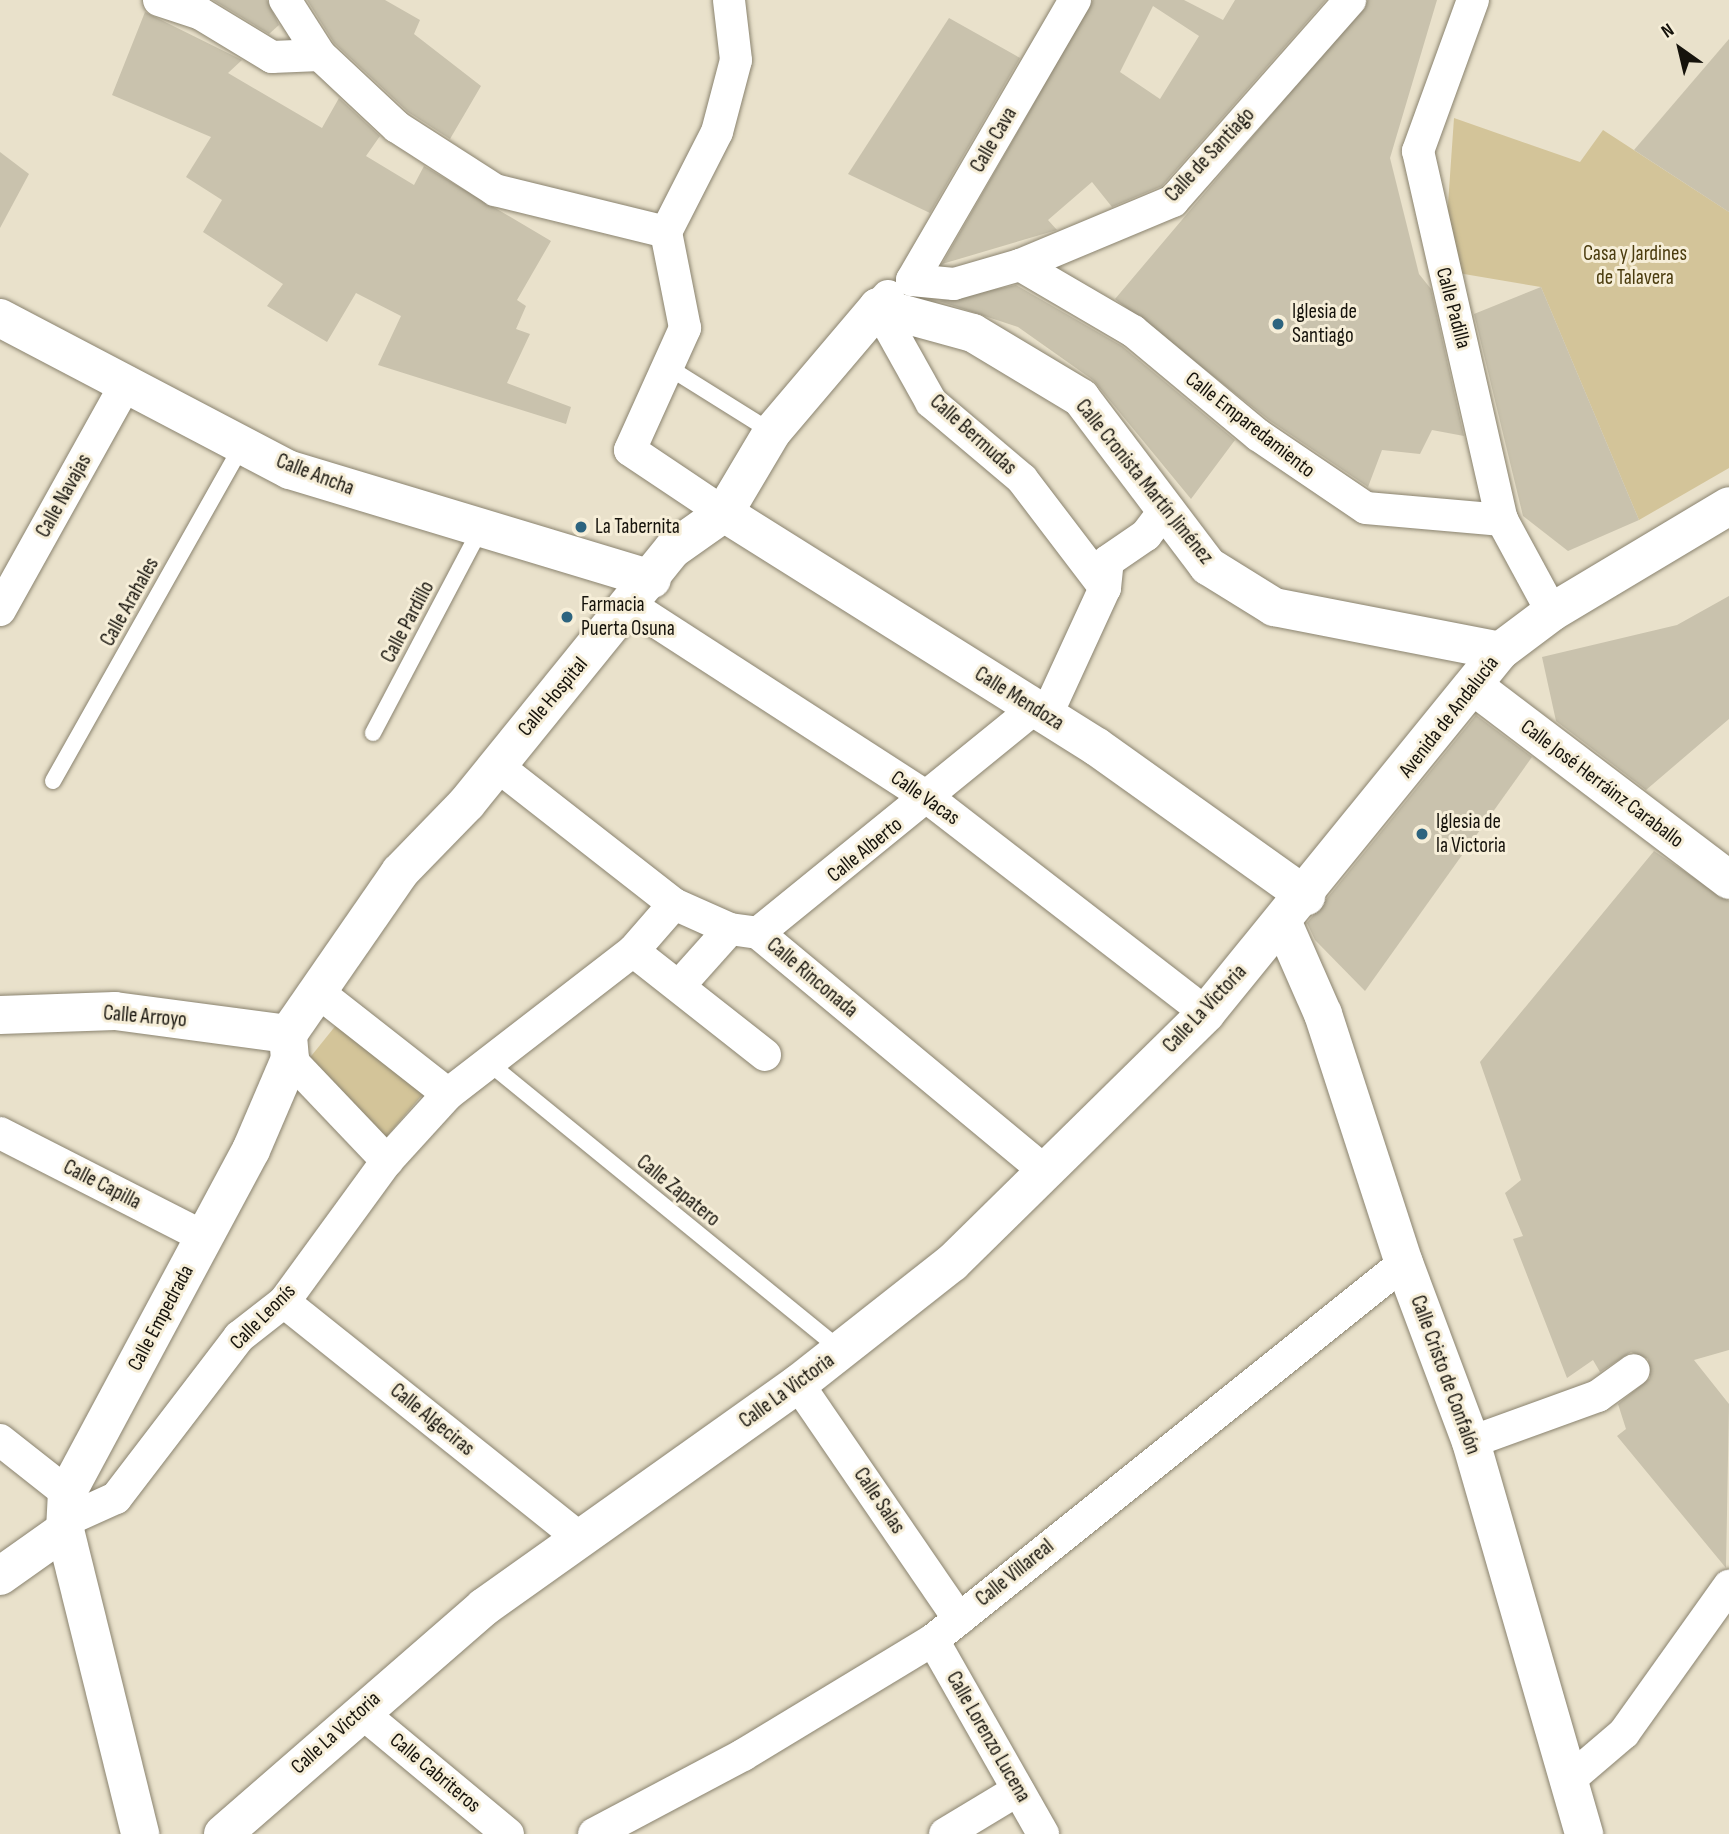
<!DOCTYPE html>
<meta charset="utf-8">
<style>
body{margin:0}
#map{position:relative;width:1729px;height:1834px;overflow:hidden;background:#e9e1cb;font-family:"Sofia Sans Condensed",sans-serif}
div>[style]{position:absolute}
.green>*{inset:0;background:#d3c499}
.building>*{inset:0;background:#c9c2ad}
.roads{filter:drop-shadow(0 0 2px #8a836f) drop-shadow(0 0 2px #8a836f)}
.lane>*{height:16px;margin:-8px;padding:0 8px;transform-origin:8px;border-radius:8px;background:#fff}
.street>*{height:32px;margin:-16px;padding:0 16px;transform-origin:16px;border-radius:16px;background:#fff}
.secondary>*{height:38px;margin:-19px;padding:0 19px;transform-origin:19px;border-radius:19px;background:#fff}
.dots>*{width:19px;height:19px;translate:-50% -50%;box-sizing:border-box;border:4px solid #f6eed8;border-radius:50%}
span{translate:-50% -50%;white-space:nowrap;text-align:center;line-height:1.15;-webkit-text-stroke:6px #f6eed8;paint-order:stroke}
.street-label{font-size:21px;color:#16130c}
.park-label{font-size:21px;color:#4b3c0e}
.poi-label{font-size:21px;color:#16130c}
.left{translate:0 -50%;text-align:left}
.north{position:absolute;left:1645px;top:14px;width:70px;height:70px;-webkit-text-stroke:5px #f6eed8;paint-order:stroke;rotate:326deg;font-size:19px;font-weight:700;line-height:28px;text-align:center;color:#16130c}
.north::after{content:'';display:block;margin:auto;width:24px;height:32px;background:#16130c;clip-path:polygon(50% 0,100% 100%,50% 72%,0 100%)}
</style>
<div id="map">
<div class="green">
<i style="clip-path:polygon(1454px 118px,1580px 162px,1603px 130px,1729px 212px,1729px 468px,1639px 520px,1541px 287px,1458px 273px,1446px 233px)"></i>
<i style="clip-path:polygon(341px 1019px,429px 1087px,380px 1144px,304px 1065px)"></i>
</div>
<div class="building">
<i style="clip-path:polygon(213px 0,267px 0,279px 25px,269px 34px)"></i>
<i style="clip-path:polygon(307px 0,385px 0,420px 20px,414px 34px,481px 86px,450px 139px,408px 112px,334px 43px)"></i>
<i style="clip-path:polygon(evenodd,1093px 0,1184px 0,1223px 20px,1235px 0,1326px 0,1162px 186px,1112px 207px,1092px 182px,1048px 220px,1057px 230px,942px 264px,1093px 0,1153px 6px,1199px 36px,1160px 99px,1120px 72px,1153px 6px)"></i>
<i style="clip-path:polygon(1368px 0,1437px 0,1390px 158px,1419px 274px,1431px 289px,1464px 436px,1432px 430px,1420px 454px,1382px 450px,1368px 487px,1269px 420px,1115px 299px)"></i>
<i style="clip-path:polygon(145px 12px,242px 60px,228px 73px,322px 128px,339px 98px,380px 136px,366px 156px,414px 185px,424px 166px,551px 241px,517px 300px,526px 306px,516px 329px,530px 334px,507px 383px,571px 407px,566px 424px,378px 365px,401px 316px,356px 293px,327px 342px,267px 306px,283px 284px,203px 232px,222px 200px,186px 177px,211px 137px,112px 95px)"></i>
<i style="clip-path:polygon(949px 18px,1020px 58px,930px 213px,848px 174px)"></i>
<i style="clip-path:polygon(1729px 39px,1729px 212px,1634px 150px)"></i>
<i style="clip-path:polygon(0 152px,29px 174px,0 228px)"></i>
<i style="clip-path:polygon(1016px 285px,1122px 346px,1235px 440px,1191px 499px,1093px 380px,1018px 327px,939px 301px)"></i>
<i style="clip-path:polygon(1541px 287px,1639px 520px,1568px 551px,1523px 516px,1474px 314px)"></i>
<i style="clip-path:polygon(1729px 596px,1729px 719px,1646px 790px,1556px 721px,1542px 657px,1677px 625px)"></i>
<i style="clip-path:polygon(1476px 715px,1532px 757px,1365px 991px,1315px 940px,1307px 923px)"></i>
<i style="clip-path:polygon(1654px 851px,1729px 901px,1729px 1350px,1694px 1360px,1729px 1404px,1726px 1568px,1617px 1436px,1626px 1429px,1618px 1404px,1650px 1378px,1648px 1359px,1631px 1352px,1600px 1372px,1593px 1360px,1567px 1378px,1513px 1239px,1523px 1236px,1505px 1193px,1521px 1180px,1480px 1062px)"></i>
</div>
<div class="roads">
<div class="lane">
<i style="left:668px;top:367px;width:123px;rotate:32deg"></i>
<i style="left:373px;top:733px;width:229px;rotate:-62.2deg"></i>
<i style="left:53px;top:781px;width:386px;rotate:-60.6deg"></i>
<i style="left:489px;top:1063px;width:456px;rotate:39.2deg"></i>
</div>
<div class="street">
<i style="left:159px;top:0;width:44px;rotate:18.4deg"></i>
<i style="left:201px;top:14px;width:83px;rotate:31.2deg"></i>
<i style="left:272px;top:57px;width:48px;rotate:-2.4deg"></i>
<i style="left:320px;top:55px;width:105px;rotate:43.1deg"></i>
<i style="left:397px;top:127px;width:117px;rotate:32.7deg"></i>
<i style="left:495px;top:190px;width:176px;rotate:13.8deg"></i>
<i style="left:285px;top:0;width:65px;rotate:57.5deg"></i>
<i style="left:1473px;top:0;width:161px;rotate:110deg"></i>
<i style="left:1418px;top:151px;width:378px;rotate:77.2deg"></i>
<i style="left:1502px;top:520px;width:105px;rotate:61.5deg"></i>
<i style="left:1020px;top:265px;width:131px;rotate:30.3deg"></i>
<i style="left:1133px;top:331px;width:163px;rotate:39.8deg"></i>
<i style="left:1258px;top:435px;width:130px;rotate:34.1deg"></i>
<i style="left:1366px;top:508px;width:137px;rotate:5deg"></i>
<i style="left:912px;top:280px;width:42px;rotate:5.4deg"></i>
<i style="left:954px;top:284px;width:69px;rotate:-16.1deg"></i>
<i style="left:1020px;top:265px;width:166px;rotate:-22.7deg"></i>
<i style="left:1173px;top:201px;width:268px;rotate:-48.6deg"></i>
<i style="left:912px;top:280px;width:324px;rotate:-59.8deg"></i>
<i style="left:888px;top:296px;width:15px;rotate:132deg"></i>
<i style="left:878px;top:307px;width:109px;rotate:60.8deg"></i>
<i style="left:931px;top:402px;width:119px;rotate:40.2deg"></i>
<i style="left:1022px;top:479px;width:137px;rotate:52.7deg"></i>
<i style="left:724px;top:513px;width:113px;rotate:-146.2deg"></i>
<i style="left:630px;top:450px;width:134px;rotate:-65.7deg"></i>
<i style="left:685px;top:328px;width:98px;rotate:-101.2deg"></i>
<i style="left:666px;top:232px;width:112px;rotate:-63deg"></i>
<i style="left:717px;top:132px;width:74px;rotate:-75.2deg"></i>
<i style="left:736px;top:60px;width:60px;rotate:-96.7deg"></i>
<i style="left:630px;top:605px;width:355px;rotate:32.9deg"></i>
<i style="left:928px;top:798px;width:351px;rotate:37.7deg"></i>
<i style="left:0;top:610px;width:261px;rotate:-60.9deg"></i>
<i style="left:1046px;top:716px;width:141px;rotate:-65.3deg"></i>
<i style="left:1105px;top:588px;width:27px;rotate:-84deg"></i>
<i style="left:1108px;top:561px;width:46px;rotate:-34.4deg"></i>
<i style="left:1146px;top:535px;width:34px;rotate:-53deg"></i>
<i style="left:496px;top:765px;width:226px;rotate:38deg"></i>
<i style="left:674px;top:904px;width:61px;rotate:24.1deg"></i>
<i style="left:730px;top:929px;width:28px;rotate:8deg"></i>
<i style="left:758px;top:933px;width:371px;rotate:39.7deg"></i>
<i style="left:674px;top:904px;width:62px;rotate:131.1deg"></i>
<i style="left:633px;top:951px;width:168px;rotate:38.2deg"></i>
<i style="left:758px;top:933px;width:355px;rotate:-39.1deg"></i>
<i style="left:679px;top:986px;width:76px;rotate:-48.2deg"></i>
<i style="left:318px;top:992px;width:165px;rotate:38.1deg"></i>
<i style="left:448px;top:1094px;width:234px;rotate:-37.7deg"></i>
<i style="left:290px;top:1059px;width:141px;rotate:46.4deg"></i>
<i style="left:0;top:1133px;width:229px;rotate:27deg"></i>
<i style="left:284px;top:1302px;width:379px;rotate:38.6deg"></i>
<i style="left:798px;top:1384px;width:285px;rotate:55.6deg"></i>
<i style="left:0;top:1440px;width:85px;rotate:38.3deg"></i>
<i style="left:1471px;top:1442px;width:135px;rotate:-19.9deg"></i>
<i style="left:1598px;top:1396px;width:44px;rotate:-35.8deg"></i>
<i style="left:65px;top:1521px;width:56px;rotate:-24.3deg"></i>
<i style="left:116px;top:1498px;width:203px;rotate:-52.6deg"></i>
<i style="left:239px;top:1337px;width:57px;rotate:-37.9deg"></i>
<i style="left:284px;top:1302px;width:175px;rotate:-53.9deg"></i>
<i style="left:387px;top:1161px;width:91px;rotate:-47.7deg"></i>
<i style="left:933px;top:1640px;width:223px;rotate:60.4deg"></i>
<i style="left:361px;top:1712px;width:191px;rotate:39.7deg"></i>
<i style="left:1569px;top:1780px;width:72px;rotate:-40.5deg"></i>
<i style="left:1624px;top:1733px;width:181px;rotate:-54.5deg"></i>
<i style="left:594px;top:1834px;width:169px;rotate:-27.9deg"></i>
<i style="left:743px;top:1755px;width:222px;rotate:-31.2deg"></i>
<i style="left:933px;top:1640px;width:603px;rotate:-38.67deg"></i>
<i style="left:945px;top:1834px;width:85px;rotate:-31.1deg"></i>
</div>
<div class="secondary">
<i style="left:0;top:318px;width:327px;rotate:27.7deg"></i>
<i style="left:290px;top:470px;width:378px;rotate:16.8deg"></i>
<i style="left:724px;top:513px;width:440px;rotate:32.1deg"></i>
<i style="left:1097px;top:747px;width:257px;rotate:35.5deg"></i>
<i style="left:1475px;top:687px;width:319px;rotate:37.2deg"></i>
<i style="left:1283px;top:923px;width:99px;rotate:66.3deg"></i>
<i style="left:1323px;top:1014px;width:262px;rotate:72deg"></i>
<i style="left:1404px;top:1263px;width:191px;rotate:69.5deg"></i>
<i style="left:1471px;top:1442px;width:408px;rotate:73.9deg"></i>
<i style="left:0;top:1015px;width:115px;rotate:-2deg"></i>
<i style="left:115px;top:1011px;width:175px;rotate:7.6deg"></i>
<i style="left:288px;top:1034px;width:197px;rotate:-55.3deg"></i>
<i style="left:400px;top:872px;width:96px;rotate:-45.8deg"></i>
<i style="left:467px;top:803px;width:327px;rotate:-51deg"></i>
<i style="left:673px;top:549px;width:62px;rotate:-35.2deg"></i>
<i style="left:724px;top:513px;width:94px;rotate:-59.3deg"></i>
<i style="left:772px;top:432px;width:164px;rotate:-49.7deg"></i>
<i style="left:878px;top:307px;width:98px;rotate:15.3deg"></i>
<i style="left:973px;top:333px;width:126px;rotate:31deg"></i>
<i style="left:1081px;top:398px;width:211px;rotate:52.9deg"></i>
<i style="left:1208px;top:566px;width:78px;rotate:31.8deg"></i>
<i style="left:1274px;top:607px;width:230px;rotate:11deg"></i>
<i style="left:65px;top:1530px;width:313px;rotate:76.1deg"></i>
<i style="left:0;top:1576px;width:80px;rotate:-35.3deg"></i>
<i style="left:65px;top:1530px;width:37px;rotate:-87deg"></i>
<i style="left:67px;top:1493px;width:389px;rotate:-61.8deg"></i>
<i style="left:251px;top:1150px;width:99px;rotate:-66.8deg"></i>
<i style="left:290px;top:1059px;width:25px;rotate:-95deg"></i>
<i style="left:223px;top:1834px;width:346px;rotate:-41deg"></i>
<i style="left:484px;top:1607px;width:385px;rotate:-35.4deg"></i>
<i style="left:798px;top:1384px;width:196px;rotate:-38.2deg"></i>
<i style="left:952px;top:1263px;width:356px;rotate:-44.5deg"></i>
<i style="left:1206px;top:1013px;width:466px;rotate:-50.9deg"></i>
<i style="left:1500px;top:651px;width:65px;rotate:-36.9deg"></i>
<i style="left:1552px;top:612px;width:206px;rotate:-30.9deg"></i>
</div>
</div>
<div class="dots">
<i style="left:1278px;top:324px;background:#2d647f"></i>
<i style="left:581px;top:527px;background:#2d647f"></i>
<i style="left:567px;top:617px;background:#2d647f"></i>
<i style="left:1422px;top:834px;background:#2d647f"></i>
</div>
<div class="street-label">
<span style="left:994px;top:140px;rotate:-60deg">Calle Cava</span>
<span style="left:1210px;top:155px;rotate:-47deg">Calle de Santiago</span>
<span style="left:1453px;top:308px;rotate:75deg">Calle Padilla</span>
<span style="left:1250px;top:425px;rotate:38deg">Calle Emparedamiento</span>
<span style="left:973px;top:435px;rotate:42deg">Calle Bermudas</span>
<span style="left:315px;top:475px;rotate:21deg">Calle Ancha</span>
<span style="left:1144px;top:482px;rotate:51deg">Calle Cronista Martín Jiménez</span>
<span style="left:64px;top:496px;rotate:-61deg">Calle Navajas</span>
<span style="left:130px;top:602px;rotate:-61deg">Calle Arahales</span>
<span style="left:408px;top:622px;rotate:-62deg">Calle Pardillo</span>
<span style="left:553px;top:697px;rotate:-50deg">Calle Hospital</span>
<span style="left:1019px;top:699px;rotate:32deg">Calle Mendoza</span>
<span style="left:1449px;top:717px;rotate:-52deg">Avenida de Andalucía</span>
<span style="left:1602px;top:784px;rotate:37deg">Calle José Herráinz Caraballo</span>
<span style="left:925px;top:798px;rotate:35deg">Calle Vacas</span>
<span style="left:865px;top:850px;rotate:-39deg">Calle Alberto</span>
<span style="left:812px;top:978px;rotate:40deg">Calle Rinconada</span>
<span style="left:1205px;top:1009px;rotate:-47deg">Calle La Victoria</span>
<span style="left:145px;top:1017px;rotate:5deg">Calle Arroyo</span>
<span style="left:102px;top:1185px;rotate:27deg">Calle Capilla</span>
<span style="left:678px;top:1191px;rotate:39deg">Calle Zapatero</span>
<span style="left:263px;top:1317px;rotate:-45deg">Calle Leonís</span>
<span style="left:161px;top:1318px;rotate:-62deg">Calle Empedrada</span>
<span style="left:1445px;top:1375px;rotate:70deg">Calle Cristo de Confalón</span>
<span style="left:787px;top:1391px;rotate:-36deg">Calle La Victoria</span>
<span style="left:432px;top:1420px;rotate:39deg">Calle Algeciras</span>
<span style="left:879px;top:1501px;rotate:56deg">Calle Salas</span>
<span style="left:1015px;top:1573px;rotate:-39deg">Calle Villareal</span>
<span style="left:336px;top:1733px;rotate:-42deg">Calle La Victoria</span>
<span style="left:988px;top:1737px;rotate:60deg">Calle Lorenzo Lucena</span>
<span style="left:435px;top:1773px;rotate:40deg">Calle Cabriteros</span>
</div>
<div class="park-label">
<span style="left:1635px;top:266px">Casa y Jardines<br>de Talavera</span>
</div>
<div class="poi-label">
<span class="left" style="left:1292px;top:324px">Iglesia de<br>Santiago</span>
<span class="left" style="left:595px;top:527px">La Tabernita</span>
<span class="left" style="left:581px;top:617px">Farmacia<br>Puerta Osuna</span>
<span class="left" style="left:1436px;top:834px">Iglesia de<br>la Victoria</span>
</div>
<div class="north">N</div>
</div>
